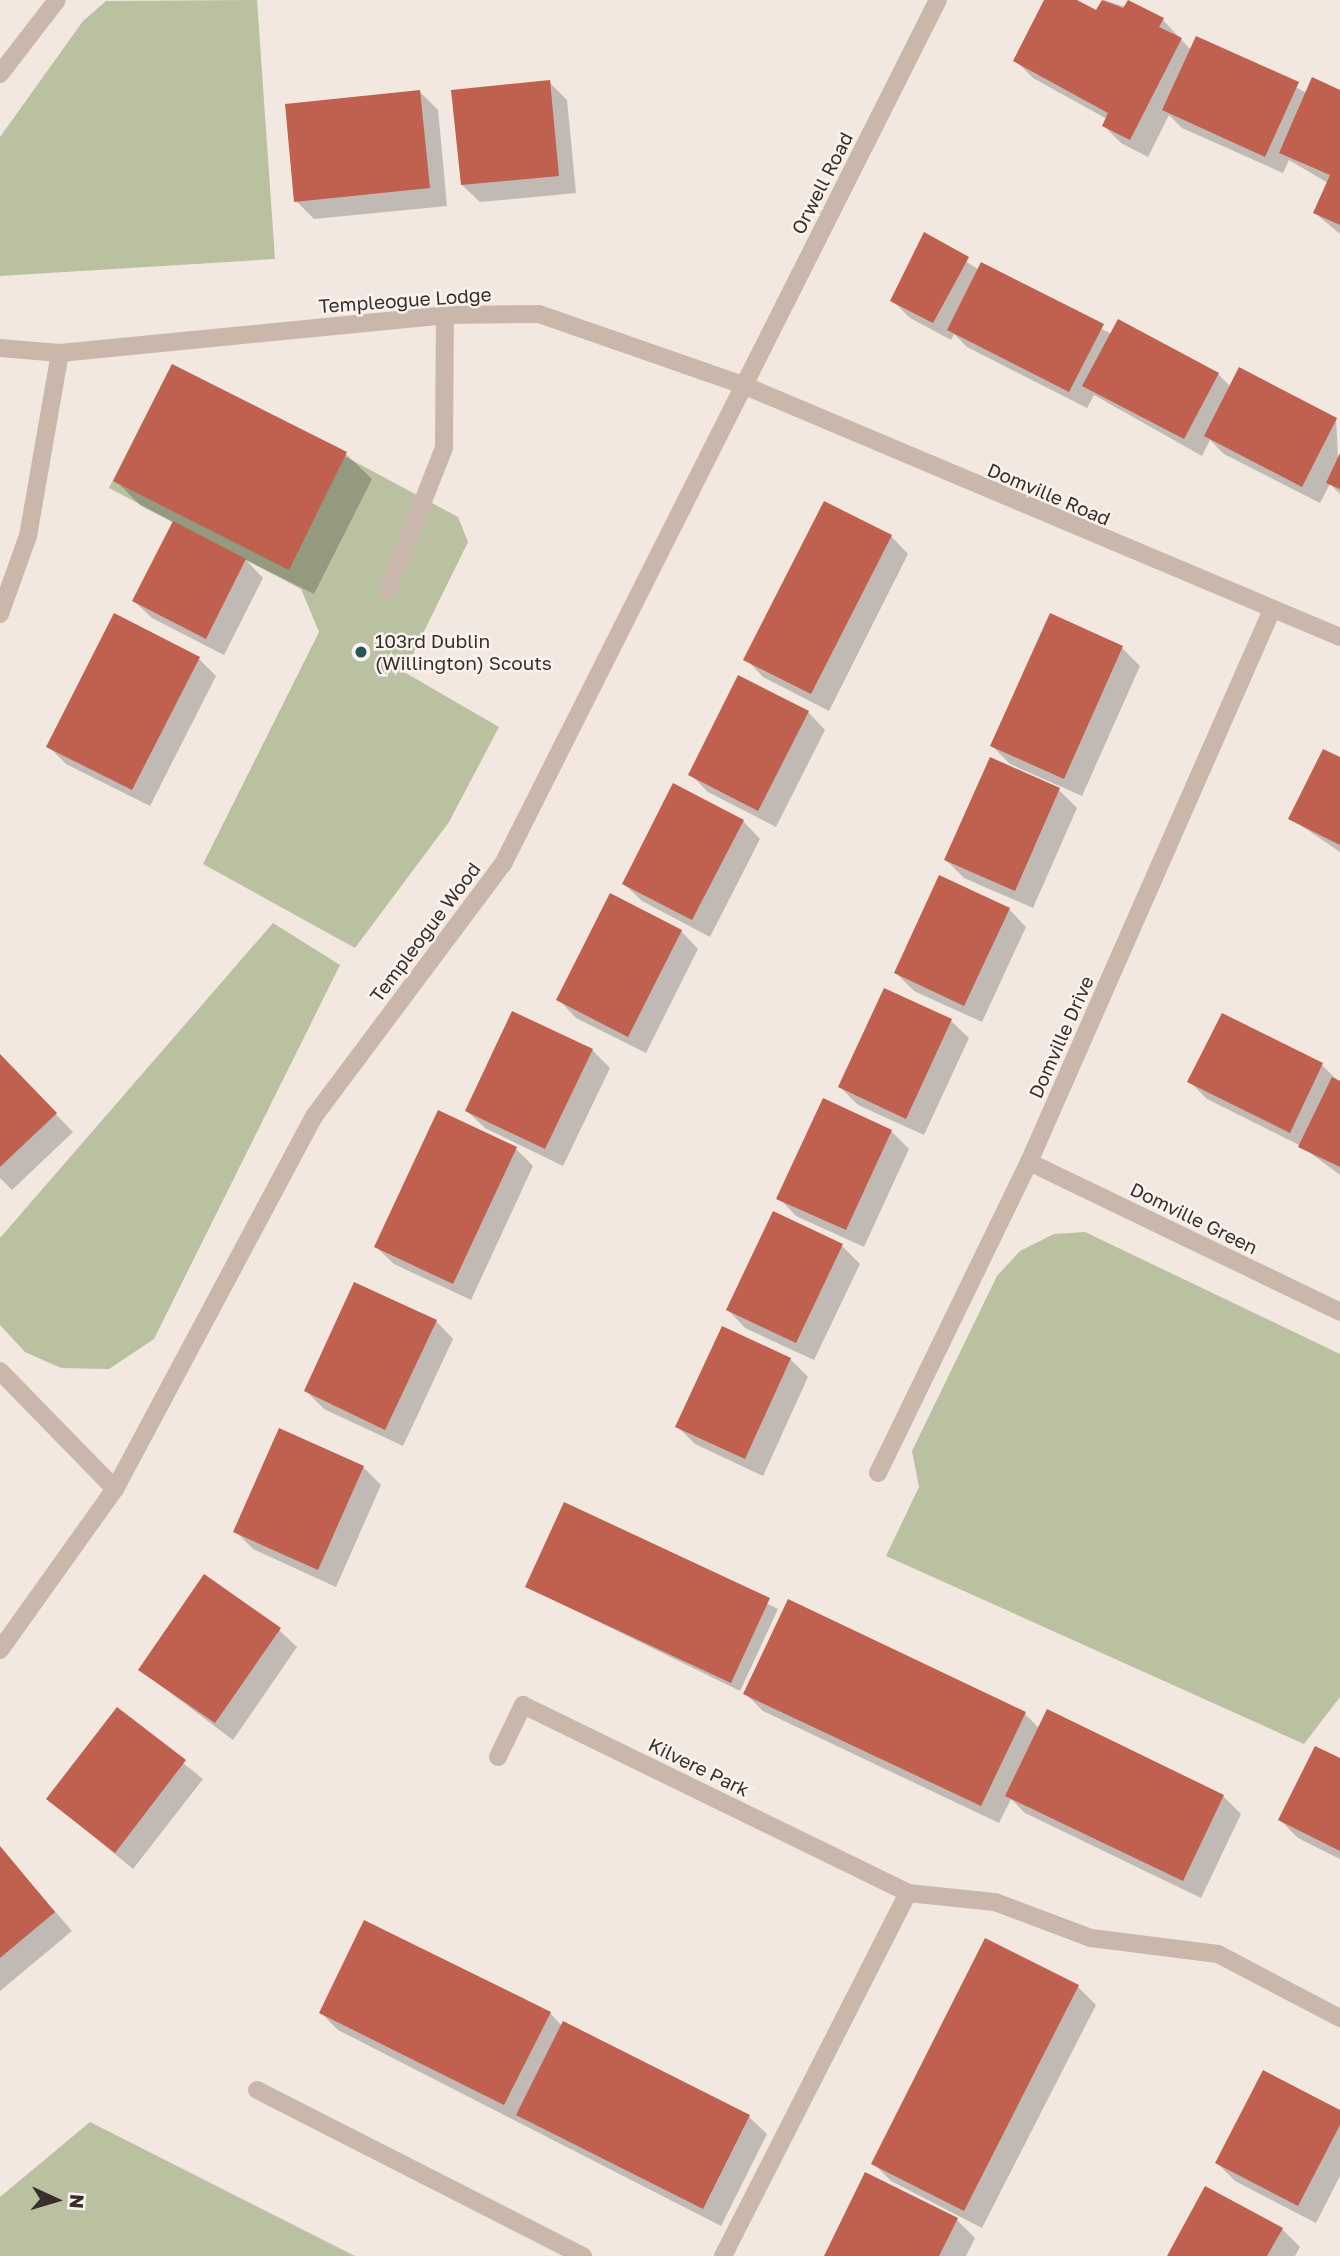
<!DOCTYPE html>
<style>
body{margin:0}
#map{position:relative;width:1340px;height:2256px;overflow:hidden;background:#f2e8e0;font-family:"Golos Text",sans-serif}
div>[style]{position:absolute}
.green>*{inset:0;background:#b9c1a0}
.shadow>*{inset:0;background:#0003}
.building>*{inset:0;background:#c06150}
.minor>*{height:18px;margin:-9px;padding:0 9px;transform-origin:9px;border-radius:9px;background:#cab7ac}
.dots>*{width:19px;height:19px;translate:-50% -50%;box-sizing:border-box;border:4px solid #faf2ec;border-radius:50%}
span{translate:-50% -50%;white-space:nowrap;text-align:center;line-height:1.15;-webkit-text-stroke:5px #faf2ec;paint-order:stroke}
.street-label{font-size:19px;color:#382e2b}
.poi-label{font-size:19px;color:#382e2b}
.left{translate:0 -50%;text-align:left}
.north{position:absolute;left:21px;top:2165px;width:70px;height:70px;-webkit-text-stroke:5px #faf2ec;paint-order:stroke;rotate:94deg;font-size:19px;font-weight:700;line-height:28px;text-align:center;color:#382e2b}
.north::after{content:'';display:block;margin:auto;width:24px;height:32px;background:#382e2b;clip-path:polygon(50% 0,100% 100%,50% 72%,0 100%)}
</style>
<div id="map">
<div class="green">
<i style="clip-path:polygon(257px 0,275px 259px,0 276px,0 137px,83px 21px,106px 1px)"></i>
<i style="clip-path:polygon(172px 364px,458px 517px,468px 542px,404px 672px,499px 727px,449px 822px,355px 948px,203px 864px,319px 632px,301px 589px,109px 488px)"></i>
<i style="clip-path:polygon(273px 923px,340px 965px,154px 1339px,109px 1369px,61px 1368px,25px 1352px,0 1325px,0 1238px)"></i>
<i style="clip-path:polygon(1085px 1232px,1340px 1354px,1340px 1697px,1304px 1744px,886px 1556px,919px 1487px,912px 1451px,997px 1276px,1020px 1251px,1054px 1234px)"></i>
<i style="clip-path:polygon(90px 2122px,355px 2256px,0 2256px,0 2197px)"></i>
</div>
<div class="shadow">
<i style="clip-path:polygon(1046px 0,1073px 0,1097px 12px,1104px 0,1162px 19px,1191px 50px,1197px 38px,1307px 93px,1340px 91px,1340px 234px,1315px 213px,1328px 183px,1289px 160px,1283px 173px,1182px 128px,1169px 115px,1148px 157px,1121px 143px,1104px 126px,1107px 119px,1033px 78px,1016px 61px)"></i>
<i style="clip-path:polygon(549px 82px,567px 100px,576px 193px,480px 202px,462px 185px)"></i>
<i style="clip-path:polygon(420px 92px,438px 110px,447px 206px,314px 219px,296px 201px)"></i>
<i style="clip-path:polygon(925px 234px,979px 270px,1112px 334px,1218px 374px,1231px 387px,1336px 419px,1340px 494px,1330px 484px,1320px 503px,1224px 454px,1210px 440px,1202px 456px,1094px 395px,1087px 408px,967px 347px,954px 334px,951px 340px,910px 318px,892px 300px)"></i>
<i style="clip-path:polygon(173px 366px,346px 454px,372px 479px,314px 594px,246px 560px,263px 578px,224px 655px,152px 618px,134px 601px,174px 523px,141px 506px,116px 481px)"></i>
<i style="clip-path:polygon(891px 536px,908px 554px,829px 711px,763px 677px,746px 659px)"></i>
<i style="clip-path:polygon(1051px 615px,1122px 648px,1140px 666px,1082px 796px,1010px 764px,992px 746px)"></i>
<i style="clip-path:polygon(198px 658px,216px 676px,150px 806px,66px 764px,48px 746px)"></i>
<i style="clip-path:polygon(808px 712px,825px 730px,776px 827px,708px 792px,690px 774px)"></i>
<i style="clip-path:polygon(1340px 759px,1340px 852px,1290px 818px)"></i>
<i style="clip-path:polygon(1059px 790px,1077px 808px,1033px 908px,964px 878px,946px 860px)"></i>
<i style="clip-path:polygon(743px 821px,760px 839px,710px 937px,642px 901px,624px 884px)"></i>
<i style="clip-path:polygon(1009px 909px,1026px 927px,982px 1022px,914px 991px,896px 973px)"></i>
<i style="clip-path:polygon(681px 931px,698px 949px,646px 1053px,576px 1018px,559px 1000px)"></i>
<i style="clip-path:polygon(1223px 1016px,1322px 1065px,1340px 1083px,1340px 1175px,1301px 1146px,1207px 1099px,1190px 1082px)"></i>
<i style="clip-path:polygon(951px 1021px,969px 1038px,924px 1135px,858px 1105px,840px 1087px)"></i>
<i style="clip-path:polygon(592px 1050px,610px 1068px,563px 1166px,485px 1128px,467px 1111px)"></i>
<i style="clip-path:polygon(0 1056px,73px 1132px,12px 1190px,0 1178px)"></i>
<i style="clip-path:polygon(891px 1131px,909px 1149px,864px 1247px,796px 1216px,779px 1198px)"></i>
<i style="clip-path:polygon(516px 1149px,533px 1166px,471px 1300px,394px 1264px,376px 1247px)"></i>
<i style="clip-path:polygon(842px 1246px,860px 1264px,814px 1360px,745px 1328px,728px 1310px)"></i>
<i style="clip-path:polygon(436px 1321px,453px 1339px,403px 1446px,324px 1409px,306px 1391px)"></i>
<i style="clip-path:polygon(790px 1359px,808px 1377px,763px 1476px,695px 1444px,678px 1427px)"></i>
<i style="clip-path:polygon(280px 1430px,363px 1467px,381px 1485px,336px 1587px,253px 1549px,235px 1531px)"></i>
<i style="clip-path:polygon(565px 1505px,778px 1609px,740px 1691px,527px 1587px)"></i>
<i style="clip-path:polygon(279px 1630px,297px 1647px,233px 1740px,140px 1670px)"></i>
<i style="clip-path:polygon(745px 1693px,1025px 1714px,1039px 1728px,1048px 1711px,1223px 1796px,1241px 1814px,1201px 1898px,1025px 1813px,1011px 1799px,999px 1823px,763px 1711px)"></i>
<i style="clip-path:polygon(117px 1710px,203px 1779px,133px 1869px,48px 1799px)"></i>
<i style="clip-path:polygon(1340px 1760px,1340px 1859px,1298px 1838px,1280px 1820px)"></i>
<i style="clip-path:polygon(0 1848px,72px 1931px,0 1991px)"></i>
<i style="clip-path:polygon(986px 1940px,1078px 1987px,1096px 2005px,982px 2228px,891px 2181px,873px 2163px)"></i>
<i style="clip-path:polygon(321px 2013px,550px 2013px,562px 2026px,749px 2117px,767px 2134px,721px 2226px,338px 2030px)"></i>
<i style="clip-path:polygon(1340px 2112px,1340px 2176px,1316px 2223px,1235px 2181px,1217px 2163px)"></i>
<i style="clip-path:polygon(957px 2220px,975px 2238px,966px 2256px,826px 2256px)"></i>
<i style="clip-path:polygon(1282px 2229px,1300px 2247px,1295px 2256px,1169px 2256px)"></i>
</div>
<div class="building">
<i style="clip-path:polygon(1044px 0,1077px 0,1096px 10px,1102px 0,1123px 8px,1128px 0,1164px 18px,1159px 27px,1182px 38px,1130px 140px,1102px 126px,1108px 113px,1013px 61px)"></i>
<i style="clip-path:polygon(1196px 36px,1299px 82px,1265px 157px,1162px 110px)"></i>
<i style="clip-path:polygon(1312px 77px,1340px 90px,1340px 225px,1313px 213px,1330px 175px,1279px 153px)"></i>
<i style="clip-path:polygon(550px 80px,559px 176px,461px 185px,451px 90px)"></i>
<i style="clip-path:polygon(420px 90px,430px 188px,294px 202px,285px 104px)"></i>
<i style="clip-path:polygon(924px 232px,969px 257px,933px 323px,890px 301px)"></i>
<i style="clip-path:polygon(981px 262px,1104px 324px,1069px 392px,947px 330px)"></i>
<i style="clip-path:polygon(1118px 319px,1219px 373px,1184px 439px,1082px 386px)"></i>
<i style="clip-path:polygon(172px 364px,347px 452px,289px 570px,113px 481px)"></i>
<i style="clip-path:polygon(1239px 367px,1337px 418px,1302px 487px,1204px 436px)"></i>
<i style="clip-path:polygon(1340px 453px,1340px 489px,1326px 483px)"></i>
<i style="clip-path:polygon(824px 501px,892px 535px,811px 694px,743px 660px)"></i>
<i style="clip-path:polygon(173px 521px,246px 559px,206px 639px,132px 601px)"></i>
<i style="clip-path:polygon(114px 613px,200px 657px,132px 790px,46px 747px)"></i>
<i style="clip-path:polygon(1050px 613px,1123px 646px,1064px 779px,990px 746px)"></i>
<i style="clip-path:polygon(738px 675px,809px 711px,758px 811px,688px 775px)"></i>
<i style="clip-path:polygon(1323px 749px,1340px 757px,1340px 845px,1288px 819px)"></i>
<i style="clip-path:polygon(990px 757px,1060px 788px,1015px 891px,944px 860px)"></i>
<i style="clip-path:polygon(673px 783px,744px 820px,692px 920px,622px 884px)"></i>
<i style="clip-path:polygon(939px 875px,1010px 908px,964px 1006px,894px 973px)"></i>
<i style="clip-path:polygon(610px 893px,682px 930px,628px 1037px,556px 1000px)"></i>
<i style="clip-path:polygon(884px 988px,952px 1019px,906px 1119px,838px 1087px)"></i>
<i style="clip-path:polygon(512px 1011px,593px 1049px,545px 1149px,465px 1111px)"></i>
<i style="clip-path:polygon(1222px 1013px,1323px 1063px,1290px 1133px,1187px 1082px)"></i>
<i style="clip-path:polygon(0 1054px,57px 1113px,0 1167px)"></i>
<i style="clip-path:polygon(1332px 1077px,1340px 1081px,1340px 1167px,1298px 1147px)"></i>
<i style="clip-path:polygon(823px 1098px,892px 1130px,846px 1230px,776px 1199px)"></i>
<i style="clip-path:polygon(438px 1110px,517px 1147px,453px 1284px,374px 1247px)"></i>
<i style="clip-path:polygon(773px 1211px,843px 1244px,796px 1343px,726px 1310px)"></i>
<i style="clip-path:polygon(354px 1282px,437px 1320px,385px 1430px,304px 1391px)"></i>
<i style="clip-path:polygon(722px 1326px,791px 1358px,745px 1459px,675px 1427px)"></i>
<i style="clip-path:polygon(279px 1428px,364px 1466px,318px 1570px,233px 1532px)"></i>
<i style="clip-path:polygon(564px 1502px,770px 1598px,731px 1683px,525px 1587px)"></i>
<i style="clip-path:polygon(204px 1574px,281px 1628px,215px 1723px,138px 1670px)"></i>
<i style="clip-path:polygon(788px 1599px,1026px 1712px,981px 1806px,743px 1694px)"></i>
<i style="clip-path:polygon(117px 1707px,186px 1760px,115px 1853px,46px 1799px)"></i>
<i style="clip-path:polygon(1047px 1709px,1224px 1795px,1183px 1881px,1005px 1796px)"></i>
<i style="clip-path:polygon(1315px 1746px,1340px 1758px,1340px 1851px,1278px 1820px)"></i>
<i style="clip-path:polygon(0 1846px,55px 1912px,0 1958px)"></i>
<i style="clip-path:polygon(364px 1920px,551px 2012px,504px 2105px,319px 2013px)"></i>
<i style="clip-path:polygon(985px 1938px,1079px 1985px,964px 2211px,871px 2164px)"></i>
<i style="clip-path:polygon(563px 2021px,750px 2115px,703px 2209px,516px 2115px)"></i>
<i style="clip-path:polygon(1263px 2070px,1340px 2110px,1340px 2125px,1298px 2206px,1215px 2163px)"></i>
<i style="clip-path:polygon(865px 2172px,958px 2218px,939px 2256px,824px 2256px)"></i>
<i style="clip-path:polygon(1205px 2186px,1283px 2228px,1267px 2256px,1167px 2256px)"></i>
</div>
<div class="minor">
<i style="left:0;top:74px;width:93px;rotate:-52.4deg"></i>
<i style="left:0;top:348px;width:60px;rotate:4.8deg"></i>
<i style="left:60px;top:353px;width:387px;rotate:-5.6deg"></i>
<i style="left:445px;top:315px;width:94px;rotate:-0.6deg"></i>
<i style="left:539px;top:314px;width:216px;rotate:19.2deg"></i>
<i style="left:743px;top:385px;width:648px;rotate:22.89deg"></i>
<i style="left:388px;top:590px;width:153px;rotate:-68.5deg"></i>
<i style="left:444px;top:448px;width:133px;rotate:-89.6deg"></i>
<i style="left:0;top:614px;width:83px;rotate:-70.3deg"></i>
<i style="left:28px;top:536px;width:186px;rotate:-80.1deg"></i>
<i style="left:1029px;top:1162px;width:345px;rotate:25.7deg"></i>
<i style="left:0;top:1371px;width:165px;rotate:45.7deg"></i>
<i style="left:878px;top:1473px;width:346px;rotate:-64.1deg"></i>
<i style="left:1029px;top:1162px;width:601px;rotate:-66.25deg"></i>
<i style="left:0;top:1650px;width:198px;rotate:-54.5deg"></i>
<i style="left:115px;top:1489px;width:424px;rotate:-61.9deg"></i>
<i style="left:315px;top:1115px;width:314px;rotate:-53.2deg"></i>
<i style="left:503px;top:864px;width:967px;rotate:-63.28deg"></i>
<i style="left:498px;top:1757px;width:58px;rotate:-64.3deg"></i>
<i style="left:523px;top:1705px;width:428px;rotate:26deg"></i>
<i style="left:908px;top:1893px;width:87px;rotate:5.9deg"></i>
<i style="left:995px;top:1902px;width:103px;rotate:20.6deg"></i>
<i style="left:1091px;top:1938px;width:128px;rotate:7.2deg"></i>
<i style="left:1218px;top:1954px;width:138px;rotate:27.7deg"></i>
<i style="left:257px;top:2090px;width:366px;rotate:27deg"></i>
<i style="left:723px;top:2256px;width:407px;rotate:-63deg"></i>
</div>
<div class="dots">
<i style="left:361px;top:652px;background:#225857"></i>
</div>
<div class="street-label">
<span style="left:822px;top:183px;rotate:-63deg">Orwell Road</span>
<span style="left:405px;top:300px;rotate:-4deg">Templeogue Lodge</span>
<span style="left:1049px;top:494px;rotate:23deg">Domville Road</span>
<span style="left:425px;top:932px;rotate:-53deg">Templeogue Wood</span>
<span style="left:1061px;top:1037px;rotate:-66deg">Domville Drive</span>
<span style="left:1194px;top:1218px;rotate:26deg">Domville Green</span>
<span style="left:699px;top:1767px;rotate:26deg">Kilvere Park</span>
</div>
<div class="poi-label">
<span class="left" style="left:375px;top:652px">103rd Dublin<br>(Willington) Scouts</span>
</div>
<div class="north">N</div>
</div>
